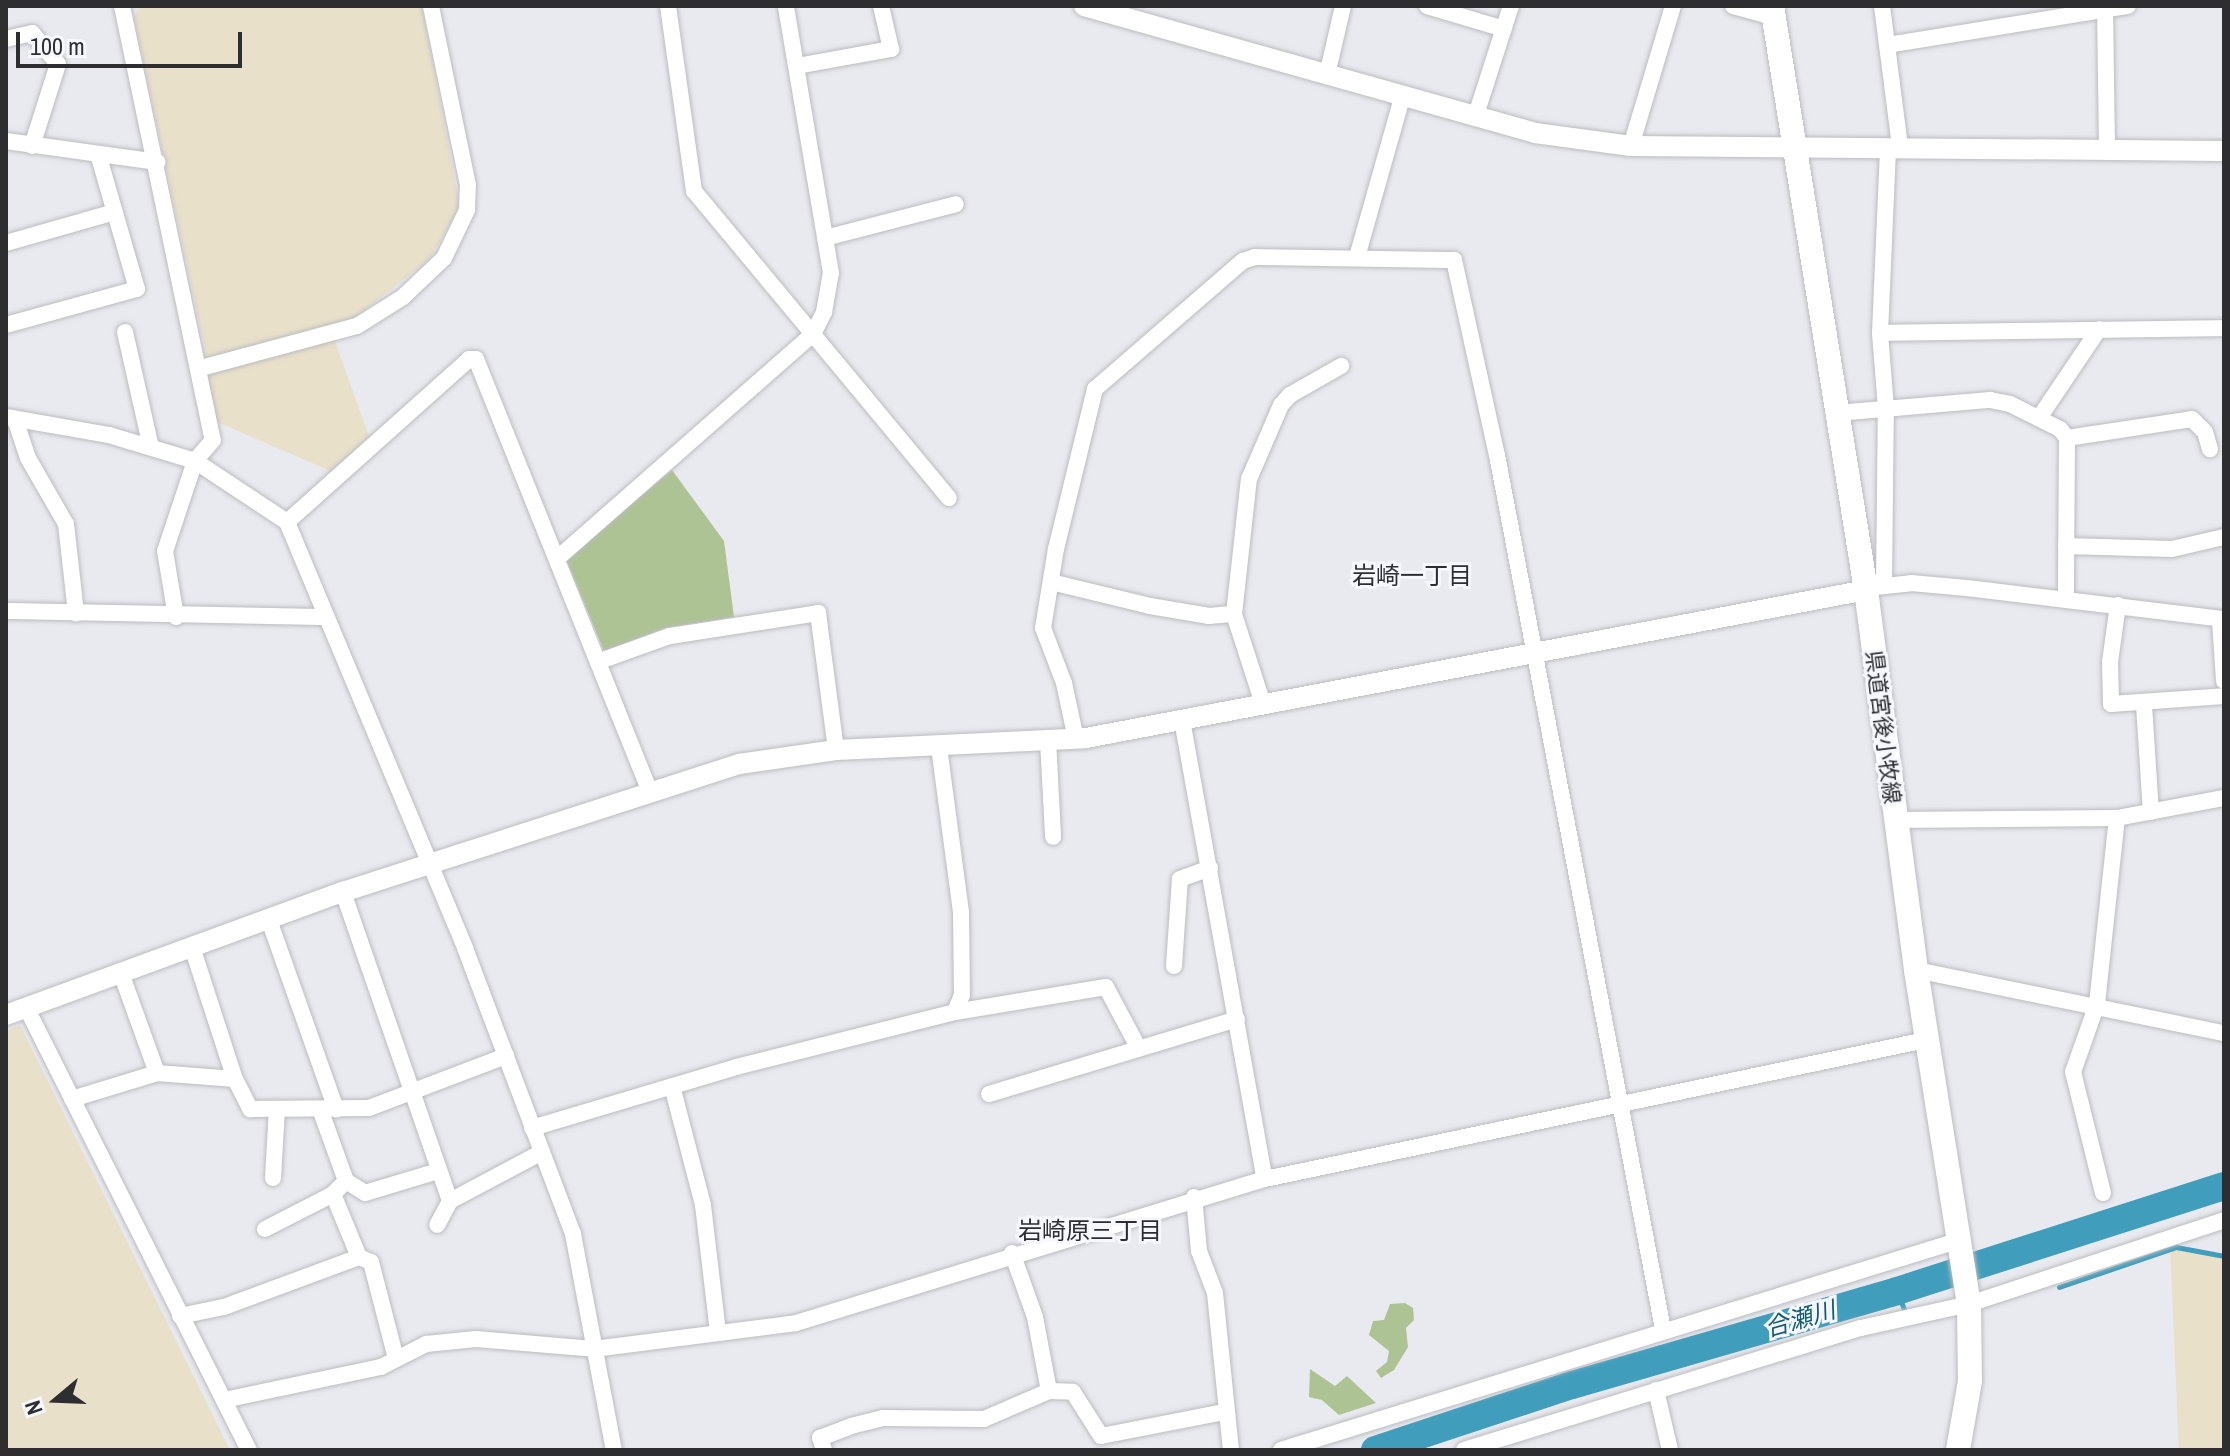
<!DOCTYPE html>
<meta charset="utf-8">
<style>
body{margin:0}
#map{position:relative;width:2230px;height:1456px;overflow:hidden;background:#e9eaef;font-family:"Archivo Narrow","Noto Sans JP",sans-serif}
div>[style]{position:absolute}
.education>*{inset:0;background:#e9e0ca}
.green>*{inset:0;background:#aec393}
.stream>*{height:5px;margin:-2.5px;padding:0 2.5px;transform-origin:2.5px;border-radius:2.5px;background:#409ebc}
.river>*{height:28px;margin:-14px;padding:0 14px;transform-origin:14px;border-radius:14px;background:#409ebc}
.roads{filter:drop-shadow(0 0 2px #bbbcc0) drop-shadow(0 0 2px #bbbcc0)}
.minor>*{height:16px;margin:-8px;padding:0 8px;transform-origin:8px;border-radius:8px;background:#fff}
.tertiary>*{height:20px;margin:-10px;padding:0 10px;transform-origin:10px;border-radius:10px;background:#fff}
.secondary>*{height:24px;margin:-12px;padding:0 12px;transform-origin:12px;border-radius:12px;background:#fff}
span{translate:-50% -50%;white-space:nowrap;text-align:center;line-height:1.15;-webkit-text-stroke:6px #f6f7fc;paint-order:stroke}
.street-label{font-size:22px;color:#2e2e30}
.neighbourhood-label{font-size:24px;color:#2d2e32}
.water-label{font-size:24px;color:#105c71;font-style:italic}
.frame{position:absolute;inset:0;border:8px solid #2e2e30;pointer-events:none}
.north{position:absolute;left:16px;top:1360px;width:80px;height:80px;-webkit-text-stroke:6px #f6f7fc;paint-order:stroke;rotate:251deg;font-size:22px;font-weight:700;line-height:32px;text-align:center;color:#2e2e30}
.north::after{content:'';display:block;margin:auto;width:28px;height:36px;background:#2e2e30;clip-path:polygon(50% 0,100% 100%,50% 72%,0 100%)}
.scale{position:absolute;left:16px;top:32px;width:226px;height:36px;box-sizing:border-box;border:4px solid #2e2e30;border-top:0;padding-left:10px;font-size:24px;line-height:28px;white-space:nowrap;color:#2e2e30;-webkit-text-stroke:6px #f6f7fc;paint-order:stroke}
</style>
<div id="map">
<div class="education">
<i style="clip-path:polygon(140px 6px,422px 6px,460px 208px,429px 260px,353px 319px,207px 358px,134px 17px)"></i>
<i style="clip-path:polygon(334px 339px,370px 439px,333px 472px,217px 422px,207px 373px)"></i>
<i style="clip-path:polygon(20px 1025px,230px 1450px,6px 1450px,6px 1031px)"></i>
<i style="clip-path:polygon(2170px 1248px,2224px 1259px,2224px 1450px,2179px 1450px)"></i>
</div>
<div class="green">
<i style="clip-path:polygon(672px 470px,724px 541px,734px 617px,665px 628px,604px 651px,566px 559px)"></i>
<i style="clip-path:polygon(1405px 1303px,1413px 1308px,1414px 1320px,1406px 1328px,1408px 1347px,1394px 1370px,1381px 1378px,1376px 1371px,1387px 1362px,1389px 1351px,1369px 1335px,1373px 1321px,1384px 1320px,1390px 1304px)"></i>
<i style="clip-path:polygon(1310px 1369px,1335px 1386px,1347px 1376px,1376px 1403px,1339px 1415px,1322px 1400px,1309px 1397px)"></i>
</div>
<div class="stream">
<i style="left:2059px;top:1287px;width:124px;rotate:-18.9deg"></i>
<i style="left:2176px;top:1247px;width:49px;rotate:10.6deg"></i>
<i style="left:1897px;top:1291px;width:19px;rotate:69deg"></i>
</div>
<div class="river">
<i style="left:1375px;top:1450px;width:207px;rotate:-18.3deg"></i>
<i style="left:1572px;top:1385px;width:338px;rotate:-16.1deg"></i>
<i style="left:1897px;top:1291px;width:343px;rotate:-17.8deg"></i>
</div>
<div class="roads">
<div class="minor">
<i style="left:122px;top:6px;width:443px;rotate:78.2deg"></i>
<i style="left:213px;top:440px;width:28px;rotate:131deg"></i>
<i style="left:195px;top:461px;width:95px;rotate:108.4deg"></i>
<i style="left:165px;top:551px;width:67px;rotate:80.5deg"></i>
<i style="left:668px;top:6px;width:187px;rotate:82deg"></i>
<i style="left:694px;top:191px;width:399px;rotate:50.3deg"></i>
<i style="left:1427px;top:6px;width:80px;rotate:16.6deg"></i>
<i style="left:1733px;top:6px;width:41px;rotate:15.4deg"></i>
<i style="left:1882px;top:6px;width:142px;rotate:82.7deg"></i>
<i style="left:2105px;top:6px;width:142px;rotate:89.2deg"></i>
<i style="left:6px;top:39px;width:27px;rotate:-13deg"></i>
<i style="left:32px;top:33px;width:40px;rotate:50deg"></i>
<i style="left:58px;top:64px;width:86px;rotate:107.6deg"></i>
<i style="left:1887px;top:45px;width:244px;rotate:-9.2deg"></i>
<i style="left:797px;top:66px;width:96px;rotate:-10.3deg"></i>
<i style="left:891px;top:49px;width:44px;rotate:-103.1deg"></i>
<i style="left:1327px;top:75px;width:71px;rotate:-76.9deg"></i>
<i style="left:1475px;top:118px;width:118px;rotate:-72.2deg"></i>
<i style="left:6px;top:141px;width:153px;rotate:7.9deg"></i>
<i style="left:1631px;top:146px;width:146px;rotate:-73.3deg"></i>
<i style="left:825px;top:238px;width:135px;rotate:-14.5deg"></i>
<i style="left:6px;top:243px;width:113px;rotate:-15.9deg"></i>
<i style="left:1357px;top:257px;width:165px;rotate:-74.2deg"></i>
<i style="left:6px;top:325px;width:136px;rotate:-15.4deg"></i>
<i style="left:137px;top:289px;width:137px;rotate:-106.1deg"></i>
<i style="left:125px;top:332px;width:118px;rotate:77.3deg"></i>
<i style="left:1880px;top:333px;width:344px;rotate:-0.8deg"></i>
<i style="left:201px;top:368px;width:162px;rotate:-15.1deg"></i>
<i style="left:357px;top:326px;width:54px;rotate:-32.2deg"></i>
<i style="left:403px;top:297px;width:57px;rotate:-43.6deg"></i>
<i style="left:444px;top:258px;width:53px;rotate:-64.4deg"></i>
<i style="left:467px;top:210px;width:25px;rotate:-88deg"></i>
<i style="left:468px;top:185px;width:183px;rotate:-101.7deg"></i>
<i style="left:1837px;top:413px;width:154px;rotate:-4.9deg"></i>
<i style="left:1990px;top:400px;width:20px;rotate:11deg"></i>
<i style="left:2010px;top:404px;width:56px;rotate:26.6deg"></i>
<i style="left:2060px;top:429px;width:11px;rotate:52deg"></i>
<i style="left:2067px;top:438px;width:160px;rotate:90.4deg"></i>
<i style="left:6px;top:417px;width:105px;rotate:9.9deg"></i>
<i style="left:109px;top:435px;width:90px;rotate:16.8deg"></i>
<i style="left:195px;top:461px;width:110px;rotate:33.5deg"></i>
<i style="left:287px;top:522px;width:462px;rotate:67.3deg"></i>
<i style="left:465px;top:948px;width:306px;rotate:69.3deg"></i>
<i style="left:573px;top:1234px;width:220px;rotate:79.3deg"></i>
<i style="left:2039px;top:418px;width:107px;rotate:-56deg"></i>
<i style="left:15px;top:419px;width:41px;rotate:71.6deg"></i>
<i style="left:28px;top:458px;width:76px;rotate:60.1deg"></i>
<i style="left:66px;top:524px;width:90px;rotate:83.6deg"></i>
<i style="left:2067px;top:438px;width:126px;rotate:-8.6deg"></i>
<i style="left:2192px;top:419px;width:18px;rotate:45deg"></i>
<i style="left:2205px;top:432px;width:18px;rotate:74deg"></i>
<i style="left:287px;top:522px;width:244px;rotate:-41.8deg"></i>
<i style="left:469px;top:359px;width:7px"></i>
<i style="left:476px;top:359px;width:469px;rotate:68.1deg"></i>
<i style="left:2066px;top:546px;width:106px;rotate:1.6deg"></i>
<i style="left:2172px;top:549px;width:53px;rotate:-13deg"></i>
<i style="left:559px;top:557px;width:338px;rotate:-41.3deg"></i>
<i style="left:813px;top:334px;width:25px;rotate:-63deg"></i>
<i style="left:824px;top:312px;width:40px;rotate:-80deg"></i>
<i style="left:831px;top:273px;width:271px;rotate:-99.6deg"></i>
<i style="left:1051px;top:582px;width:102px;rotate:13.6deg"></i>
<i style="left:1150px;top:606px;width:60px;rotate:9.6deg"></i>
<i style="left:1209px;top:616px;width:25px;rotate:-5deg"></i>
<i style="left:1884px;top:585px;width:177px;rotate:-89.4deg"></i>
<i style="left:1886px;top:408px;width:75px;rotate:-94.6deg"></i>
<i style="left:1880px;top:333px;width:186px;rotate:-87.5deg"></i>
<i style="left:1875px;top:587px;width:36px;rotate:-6deg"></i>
<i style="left:1911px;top:583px;width:56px;rotate:5.1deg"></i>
<i style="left:1967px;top:588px;width:259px;rotate:6.9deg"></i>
<i style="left:2118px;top:605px;width:58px;rotate:98deg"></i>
<i style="left:2110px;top:662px;width:42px;rotate:88.6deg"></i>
<i style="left:2111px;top:704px;width:113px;rotate:-4deg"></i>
<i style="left:6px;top:611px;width:320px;rotate:1.1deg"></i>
<i style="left:2220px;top:620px;width:61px;rotate:86.2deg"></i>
<i style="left:600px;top:661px;width:74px;rotate:-19.7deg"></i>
<i style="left:670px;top:636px;width:150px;rotate:-8.8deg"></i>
<i style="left:818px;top:613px;width:138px;rotate:82.5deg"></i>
<i style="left:1263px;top:704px;width:95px;rotate:-107.9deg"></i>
<i style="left:1234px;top:614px;width:136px;rotate:-83.7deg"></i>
<i style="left:1249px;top:479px;width:81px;rotate:-66.6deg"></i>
<i style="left:1281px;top:405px;width:13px;rotate:-48deg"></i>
<i style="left:1290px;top:395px;width:59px;rotate:-29.6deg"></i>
<i style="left:2144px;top:705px;width:107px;rotate:86.3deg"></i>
<i style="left:1182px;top:720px;width:466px;rotate:79.8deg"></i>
<i style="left:1076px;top:739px;width:57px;rotate:-102.1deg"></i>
<i style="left:1064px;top:683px;width:59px;rotate:-110.9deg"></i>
<i style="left:1043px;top:628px;width:80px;rotate:-80.7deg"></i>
<i style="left:1056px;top:549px;width:165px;rotate:-76.3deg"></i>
<i style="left:1095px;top:389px;width:196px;rotate:-40.9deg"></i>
<i style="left:1243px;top:261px;width:13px;rotate:-18deg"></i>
<i style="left:1255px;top:257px;width:199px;rotate:0.9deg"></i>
<i style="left:1454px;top:260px;width:200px;rotate:77.6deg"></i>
<i style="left:1497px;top:455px;width:890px;rotate:79.25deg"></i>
<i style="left:1048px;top:740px;width:97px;rotate:87deg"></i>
<i style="left:1895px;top:820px;width:222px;rotate:-0.5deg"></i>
<i style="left:2117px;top:818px;width:109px;rotate:-10.6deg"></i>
<i style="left:343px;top:892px;width:327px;rotate:70.9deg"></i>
<i style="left:450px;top:1201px;width:27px;rotate:118deg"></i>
<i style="left:269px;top:920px;width:201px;rotate:70.5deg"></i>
<i style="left:192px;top:947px;width:139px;rotate:72deg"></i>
<i style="left:1174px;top:966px;width:87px;rotate:-86.1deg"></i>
<i style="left:1180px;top:879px;width:32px;rotate:-20deg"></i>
<i style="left:1916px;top:970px;width:314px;rotate:11.6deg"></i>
<i style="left:121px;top:973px;width:106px;rotate:70.2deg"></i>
<i style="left:26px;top:1007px;width:496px;rotate:63.3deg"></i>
<i style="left:955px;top:1012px;width:153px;rotate:-9.4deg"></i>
<i style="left:1106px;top:987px;width:68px;rotate:61.9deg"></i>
<i style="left:672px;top:1086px;width:123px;rotate:75.4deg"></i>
<i style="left:703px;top:1205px;width:128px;rotate:83.3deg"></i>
<i style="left:989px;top:1094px;width:259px;rotate:-16.8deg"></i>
<i style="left:72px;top:1099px;width:89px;rotate:-17deg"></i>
<i style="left:157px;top:1073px;width:78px;rotate:4.4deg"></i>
<i style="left:235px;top:1079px;width:34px;rotate:63deg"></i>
<i style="left:250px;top:1109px;width:119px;rotate:-0.5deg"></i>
<i style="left:369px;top:1108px;width:147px;rotate:-20.8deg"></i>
<i style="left:320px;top:1109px;width:77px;rotate:70.1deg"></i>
<i style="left:346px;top:1181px;width:22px;rotate:32deg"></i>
<i style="left:365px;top:1193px;width:76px;rotate:-16.8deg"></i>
<i style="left:532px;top:1128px;width:213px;rotate:-16.6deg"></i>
<i style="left:736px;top:1067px;width:226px;rotate:-14.1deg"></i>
<i style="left:955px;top:1012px;width:18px;rotate:-68deg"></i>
<i style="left:962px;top:995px;width:83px;rotate:-90.7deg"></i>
<i style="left:961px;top:912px;width:165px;rotate:-97.6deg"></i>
<i style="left:273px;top:1178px;width:69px;rotate:-86.7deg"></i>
<i style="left:346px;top:1181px;width:18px;rotate:135deg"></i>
<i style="left:333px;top:1194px;width:68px;rotate:67.6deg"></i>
<i style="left:359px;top:1257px;width:13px;rotate:23deg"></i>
<i style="left:371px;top:1262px;width:100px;rotate:75.5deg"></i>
<i style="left:2103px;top:1193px;width:125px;rotate:-103.9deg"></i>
<i style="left:2073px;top:1072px;width:72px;rotate:-70.6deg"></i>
<i style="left:2097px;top:1004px;width:187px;rotate:-83.9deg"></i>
<i style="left:1194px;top:1197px;width:54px;rotate:84.7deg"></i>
<i style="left:1199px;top:1251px;width:45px;rotate:69.1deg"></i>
<i style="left:1215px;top:1293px;width:158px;rotate:84.2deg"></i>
<i style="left:450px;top:1201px;width:104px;rotate:-28deg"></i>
<i style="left:265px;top:1229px;width:76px;rotate:-27.2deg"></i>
<i style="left:1012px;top:1253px;width:68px;rotate:70.2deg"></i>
<i style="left:1035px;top:1317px;width:75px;rotate:79.3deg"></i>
<i style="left:180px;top:1316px;width:45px;rotate:-11.6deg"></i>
<i style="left:224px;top:1307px;width:144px;rotate:-20.3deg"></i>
<i style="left:1656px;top:1390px;width:62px;rotate:76.9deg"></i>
<i style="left:224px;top:1400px;width:160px;rotate:-11.9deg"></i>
<i style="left:381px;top:1367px;width:51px;rotate:-27.1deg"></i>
<i style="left:426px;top:1344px;width:50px;rotate:-5.7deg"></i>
<i style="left:476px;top:1339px;width:118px;rotate:4.8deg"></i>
<i style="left:594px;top:1349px;width:204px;rotate:-7.3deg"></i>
<i style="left:796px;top:1323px;width:491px;rotate:-17.1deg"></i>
<i style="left:1265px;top:1179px;width:675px;rotate:-11.88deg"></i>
<i style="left:824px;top:1450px;width:13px;rotate:-108deg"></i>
<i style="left:820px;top:1438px;width:33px;rotate:-21deg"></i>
<i style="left:851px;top:1426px;width:33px;rotate:-14deg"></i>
<i style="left:883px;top:1418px;width:101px;rotate:0.6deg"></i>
<i style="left:984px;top:1419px;width:71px;rotate:-23.3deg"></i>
<i style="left:1049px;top:1391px;width:24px;rotate:2deg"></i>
<i style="left:1073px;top:1392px;width:52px;rotate:57.5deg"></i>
<i style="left:1101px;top:1436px;width:126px;rotate:-11deg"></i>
<i style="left:1281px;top:1450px;width:708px;rotate:-17.18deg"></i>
<i style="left:1464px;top:1450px;width:415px;rotate:-17.1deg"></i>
<i style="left:1861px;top:1328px;width:111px;rotate:-12.5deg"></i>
<i style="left:1969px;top:1304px;width:268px;rotate:-18.2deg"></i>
</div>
<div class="tertiary">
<i style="left:1084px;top:6px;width:469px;rotate:15.7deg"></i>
<i style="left:1535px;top:133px;width:97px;rotate:7.7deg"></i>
<i style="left:1631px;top:146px;width:593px;rotate:0.48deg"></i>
<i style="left:6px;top:1015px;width:359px;rotate:-20.1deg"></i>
<i style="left:343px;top:892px;width:416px;rotate:-17.9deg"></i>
<i style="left:739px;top:764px;width:98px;rotate:-8.2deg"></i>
<i style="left:836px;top:750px;width:250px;rotate:-2.7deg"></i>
<i style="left:1086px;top:738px;width:794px;rotate:-10.74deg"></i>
</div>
<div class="secondary">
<i style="left:1772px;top:6px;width:592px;rotate:80.86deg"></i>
<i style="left:1866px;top:590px;width:383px;rotate:82.5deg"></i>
<i style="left:1916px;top:970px;width:338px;rotate:81deg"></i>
<i style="left:1969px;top:1304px;width:77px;rotate:89.3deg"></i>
<i style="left:1970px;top:1381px;width:70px;rotate:99.9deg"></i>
</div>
</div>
<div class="street-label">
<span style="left:1883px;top:727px;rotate:83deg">県道宮後小牧線</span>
</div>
<div class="neighbourhood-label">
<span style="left:1412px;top:576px">岩崎一丁目</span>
<span style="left:1090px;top:1231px">岩崎原三丁目</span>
</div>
<div class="water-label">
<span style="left:1800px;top:1319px;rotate:-16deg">合瀬川</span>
</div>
<div class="frame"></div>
<div class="north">N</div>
<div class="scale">100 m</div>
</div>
